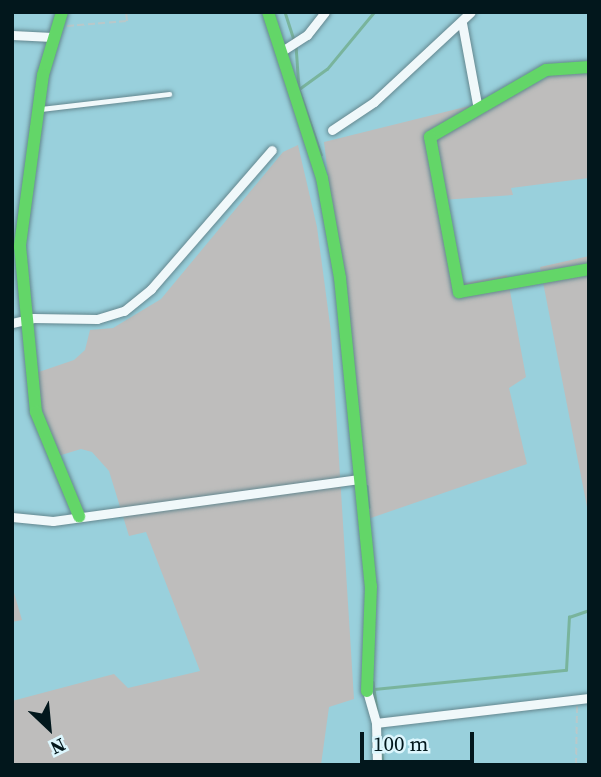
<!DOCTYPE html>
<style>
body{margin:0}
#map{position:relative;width:601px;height:777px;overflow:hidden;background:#99d0dc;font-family:"Source Serif 4",serif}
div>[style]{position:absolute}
.green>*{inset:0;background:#bebdbc}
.stream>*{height:2.5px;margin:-1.25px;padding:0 1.25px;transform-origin:1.25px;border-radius:1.25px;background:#79b49c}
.path>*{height:2px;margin-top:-1px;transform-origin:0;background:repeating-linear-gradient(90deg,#b8c8ca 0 7px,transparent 0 10.5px)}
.roads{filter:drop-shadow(0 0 2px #64878f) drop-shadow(0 0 2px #64878f)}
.lane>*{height:4.5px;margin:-2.25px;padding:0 2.25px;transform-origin:2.25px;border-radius:2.25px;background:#f0f8fa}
.street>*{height:9px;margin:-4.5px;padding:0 4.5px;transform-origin:4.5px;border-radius:4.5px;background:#f0f8fa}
.fast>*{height:12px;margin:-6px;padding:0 6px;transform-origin:6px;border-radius:6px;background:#63d668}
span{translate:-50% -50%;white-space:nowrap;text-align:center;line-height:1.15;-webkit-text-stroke:6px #dcf6fd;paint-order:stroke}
.frame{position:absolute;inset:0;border:14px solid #02171c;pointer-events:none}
.north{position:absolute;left:14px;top:693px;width:70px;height:70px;-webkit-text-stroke:5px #dcf6fd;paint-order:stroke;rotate:154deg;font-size:19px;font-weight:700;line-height:28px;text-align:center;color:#02171c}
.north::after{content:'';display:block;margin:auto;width:24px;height:32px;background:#02171c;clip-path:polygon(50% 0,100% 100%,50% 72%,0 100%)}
.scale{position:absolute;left:360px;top:732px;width:114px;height:32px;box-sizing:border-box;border:4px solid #02171c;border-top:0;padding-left:9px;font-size:21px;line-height:24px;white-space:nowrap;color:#02171c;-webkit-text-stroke:5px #dcf6fd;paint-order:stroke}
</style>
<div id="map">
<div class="green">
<i style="clip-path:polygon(569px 66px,589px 71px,589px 178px,511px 188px,513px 195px,442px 200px,455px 285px,507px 275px,526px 377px,509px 388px,527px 464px,368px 519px,324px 142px,469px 106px,471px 117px)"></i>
<i style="clip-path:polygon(298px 145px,317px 227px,331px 332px,354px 699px,329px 707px,321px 765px,12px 765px,12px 701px,114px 674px,128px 688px,200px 671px,146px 532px,129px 536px,109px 471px,92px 452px,81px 449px,58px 456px,27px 376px,74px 360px,85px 350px,90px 330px,113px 328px,161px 299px,283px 152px)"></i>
<i style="clip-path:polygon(589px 256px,589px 517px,540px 267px)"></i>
<i style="clip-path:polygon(12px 586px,22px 620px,12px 622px)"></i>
</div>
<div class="stream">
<i style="left:285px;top:12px;width:28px;rotate:72deg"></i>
<i style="left:296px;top:45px;width:44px;rotate:86.1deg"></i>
<i style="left:299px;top:89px;width:69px;rotate:71.3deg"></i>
<i style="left:299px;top:89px;width:34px;rotate:-36deg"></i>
<i style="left:327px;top:69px;width:74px;rotate:-50.5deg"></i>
<i style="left:367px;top:486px;width:21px;rotate:85deg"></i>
<i style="left:373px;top:682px;width:28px;rotate:82deg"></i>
<i style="left:374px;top:689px;width:193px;rotate:-5.7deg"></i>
<i style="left:566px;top:670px;width:53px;rotate:-86.8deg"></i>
<i style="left:569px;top:617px;width:21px;rotate:-19deg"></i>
<i style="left:381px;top:745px;width:20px;rotate:84deg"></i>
</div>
<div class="path">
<i style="left:67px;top:26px;width:60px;rotate:-4.8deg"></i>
<i style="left:127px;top:21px;width:9px;rotate:-96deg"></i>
<i style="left:576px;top:765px;width:59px;rotate:-89deg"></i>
</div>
<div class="roads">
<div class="lane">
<i style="left:41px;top:109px;width:129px;rotate:-6.7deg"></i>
</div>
<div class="street">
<i style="left:462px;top:23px;width:87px;rotate:79.5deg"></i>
<i style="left:12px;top:35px;width:40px;rotate:2.9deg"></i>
<i style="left:282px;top:51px;width:30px;rotate:-33deg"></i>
<i style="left:307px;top:35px;width:29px;rotate:-52deg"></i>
<i style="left:332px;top:130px;width:50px;rotate:-33.7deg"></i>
<i style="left:374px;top:102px;width:132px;rotate:-42.9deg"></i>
<i style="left:12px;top:323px;width:22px;rotate:-13deg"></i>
<i style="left:33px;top:318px;width:64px;rotate:0.9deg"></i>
<i style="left:97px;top:319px;width:28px;rotate:-17deg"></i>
<i style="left:124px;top:311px;width:35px;rotate:-39deg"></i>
<i style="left:151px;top:289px;width:184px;rotate:-49deg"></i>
<i style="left:12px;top:517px;width:41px;rotate:5.6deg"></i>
<i style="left:53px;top:521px;width:309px;rotate:-7.8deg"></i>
<i style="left:367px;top:691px;width:33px;rotate:74deg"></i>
<i style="left:376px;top:723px;width:42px;rotate:88.6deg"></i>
<i style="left:376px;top:723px;width:214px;rotate:-6.7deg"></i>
</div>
<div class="fast">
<i style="left:62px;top:12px;width:66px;rotate:106.8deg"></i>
<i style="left:43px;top:75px;width:173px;rotate:97.7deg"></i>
<i style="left:20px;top:246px;width:167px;rotate:84.5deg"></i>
<i style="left:36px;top:412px;width:113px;rotate:67.5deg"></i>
<i style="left:268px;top:12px;width:175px;rotate:72deg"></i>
<i style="left:322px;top:178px;width:102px;rotate:79.8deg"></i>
<i style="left:340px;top:278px;width:310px;rotate:84.3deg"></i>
<i style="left:371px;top:586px;width:105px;rotate:92.2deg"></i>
<i style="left:589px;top:67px;width:43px;rotate:176deg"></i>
<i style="left:546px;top:70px;width:134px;rotate:150deg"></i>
<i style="left:430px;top:137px;width:158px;rotate:79.4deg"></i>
<i style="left:459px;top:292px;width:132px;rotate:-10deg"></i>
</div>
</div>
<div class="frame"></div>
<div class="north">N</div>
<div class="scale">100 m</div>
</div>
